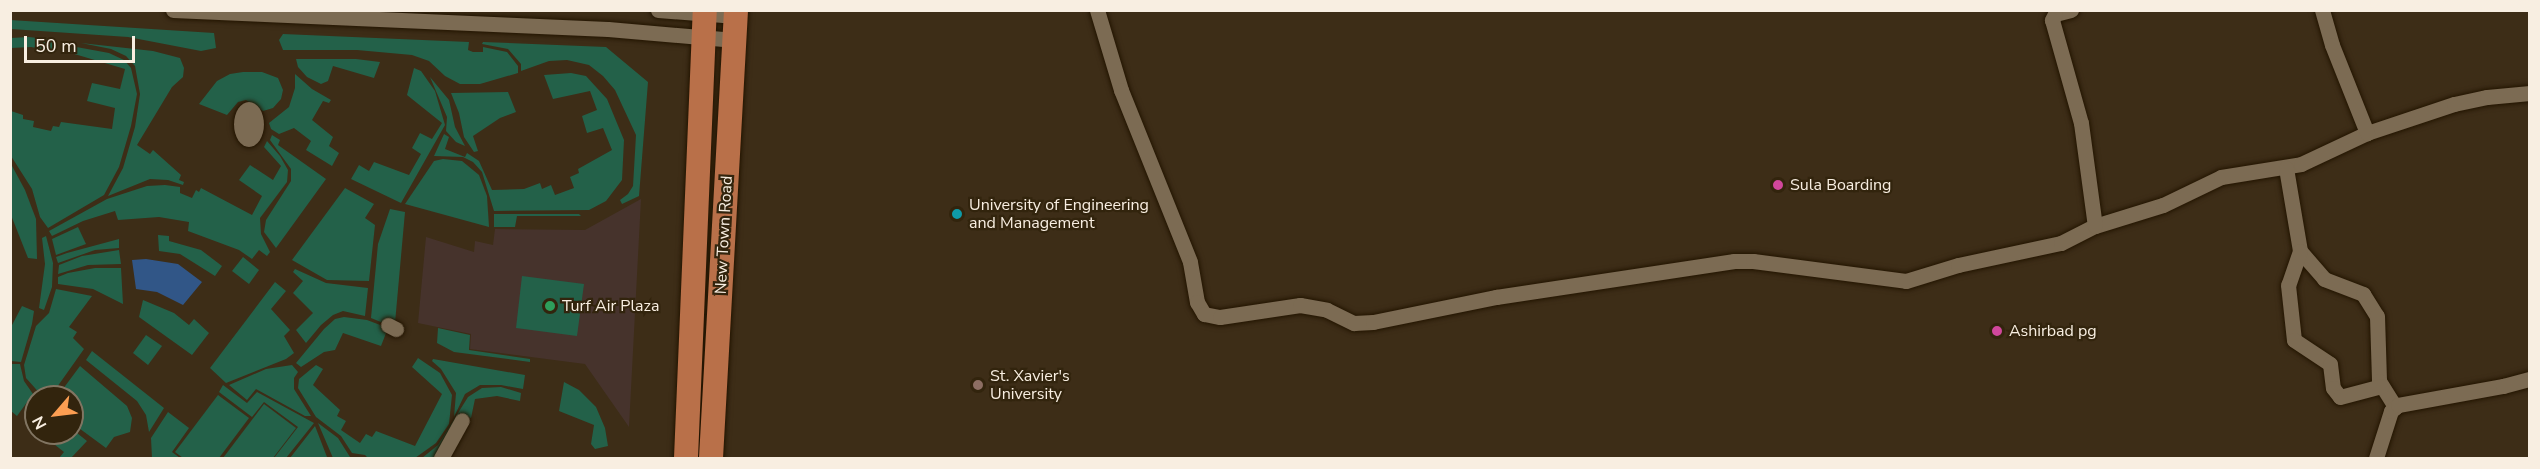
<!DOCTYPE html>
<style>
body{margin:0}
#map{position:relative;width:2540px;height:469px;overflow:hidden;background:#3d2d17;font-family:"Nunito Sans",sans-serif}
div>[style]{position:absolute}
.commercial>*{inset:0;background:#46332c}
.green>*{inset:0;background:#236149}
.water>*{inset:0;background:#315687}
.roads{filter:drop-shadow(0 0 2px #231501) drop-shadow(0 0 2px #231501)}
.street>*{height:15px;margin:-7.5px;padding:0 7.5px;transform-origin:7.5px;border-radius:7.5px;background:#7c6b53}
.street>.ring{margin:-7.5px;padding:0;box-sizing:content-box;background:none;border:15px solid #7c6b53;border-radius:50%}
.primary>*{height:24px;margin:-12px;padding:0 12px;transform-origin:12px;border-radius:12px;background:#b97049}
.dots>*{width:16px;height:16px;translate:-50% -50%;box-sizing:border-box;border:3px solid #32240d;border-radius:50%}
span{translate:-50% -50%;white-space:nowrap;text-align:center;line-height:1.15;-webkit-text-stroke:4.5px #32240d;paint-order:stroke}
.poi-label{font-size:16px;color:#f8eee1}
.left{translate:0 -50%;text-align:left}
.street-label{font-size:16px;color:#f8eee1}
.frame{position:absolute;inset:0;border:12px solid #f8eee1;pointer-events:none}
.north{position:absolute;left:24px;top:385px;width:60px;height:60px;box-sizing:border-box;background:#32240d;border:2px solid #817562;border-radius:50%;rotate:242deg;font-size:16px;font-weight:700;line-height:24px;text-align:center;color:#f8eee1}
.north::after{content:'';display:block;margin:auto;width:21px;height:27px;background:#fc9e52;clip-path:polygon(50% 0,100% 100%,50% 72%,0 100%)}
.scale{position:absolute;left:24px;top:36px;width:111px;height:27px;box-sizing:border-box;border:3px solid #f8eee1;border-top:0;padding-left:8px;font-size:18px;line-height:21px;white-space:nowrap;color:#f8eee1;-webkit-text-stroke:4px #32240d;paint-order:stroke}
</style>
<div id="map">
<div class="commercial">
<i style="clip-path:polygon(641px 199px,629px 427px,585px 364px,470px 349px,471px 334px,418px 323px,426px 237px,474px 252px,475px 241px,493px 245px,495px 229px,585px 230px)"></i>
</div>
<div class="green">
<i style="clip-path:polygon(10px 20px,214px 33px,216px 48px,201px 51px,128px 37px,11px 29px)"></i>
<i style="clip-path:polygon(283px 34px,469px 42px,468px 50px,473px 52px,483px 52px,483px 47px,507px 52px,518px 66px,518px 73px,480px 84px,460px 84px,445px 76px,429px 61px,412px 55px,357px 50px,283px 50px,279px 40px)"></i>
<i style="clip-path:polygon(29px 37px,54px 40px,53px 51px,31px 47px,11px 48px,11px 38px)"></i>
<i style="clip-path:polygon(483px 42px,606px 47px,648px 82px,639px 196px,622px 204px,620px 200px,628px 194px,633px 186px,636px 135px,615px 90px,603px 76px,589px 65px,567px 60px,549px 61px,521px 71px,521px 64px,508px 49px,482px 44px)"></i>
<i style="clip-path:polygon(81px 43px,153px 51px,180px 58px,184px 68px,183px 77px,172px 87px,137px 145px,150px 154px,153px 150px,181px 175px,179px 180px,184px 182px,183px 185px,168px 180px,150px 179px,108px 196px,123px 168px,135px 127px,140px 94px,135px 66px,126px 56px,111px 49px)"></i>
<i style="clip-path:polygon(71px 46px,109px 53px,124px 60px,131px 68px,137px 94px,131px 126px,119px 167px,104px 195px,48px 228px,40px 217px,32px 189px,11px 156px,11px 111px,23px 115px,23px 119px,34px 121px,33px 127px,51px 131px,53px 126px,59px 127px,61px 122px,112px 129px,115px 108px,87px 101px,92px 83px,120px 89px,125px 69px,71px 53px)"></i>
<i style="clip-path:polygon(296px 59px,356px 59px,380px 62px,374px 78px,333px 66px,328px 81px,321px 84px,307px 77px,298px 67px)"></i>
<i style="clip-path:polygon(414px 68px,421px 71px,435px 91px,445px 125px,401px 203px,351px 179px,359px 165px,369px 171px,374px 162px,409px 175px,421px 154px,412px 148px,420px 133px,432px 139px,442px 123px,407px 95px)"></i>
<i style="clip-path:polygon(243px 72px,262px 72px,278px 78px,283px 90px,281px 99px,273px 108px,263px 111px,246px 100px,238px 102px,227px 115px,199px 104px,217px 81px,230px 74px)"></i>
<i style="clip-path:polygon(571px 73px,586px 76px,607px 99px,624px 140px,622px 180px,606px 201px,589px 210px,494px 211px,482px 172px,473px 162px,463px 157px,434px 156px,444px 134px,449px 137px,445px 149px,465px 157px,467px 153px,479px 161px,492px 190px,524px 189px,540px 183px,542px 189px,551px 185px,555px 195px,574px 188px,570px 177px,579px 173px,578px 169px,612px 150px,603px 128px,587px 133px,582px 116px,597px 110px,590px 91px,553px 99px,544px 75px)"></i>
<i style="clip-path:polygon(295px 74px,312px 89px,331px 100px,329px 103px,323px 101px,312px 120px,333px 137px,329px 146px,339px 153px,332px 166px,306px 150px,311px 141px,294px 128px,279px 134px,271px 129px,269px 123px,289px 107px,295px 88px)"></i>
<i style="clip-path:polygon(430px 77px,449px 100px,455px 127px,465px 146px,456px 142px,446px 131px,447px 117px)"></i>
<i style="clip-path:polygon(508px 92px,516px 112px,500px 118px,473px 136px,478px 151px,474px 152px,464px 137px,459px 113px,451px 93px)"></i>
<i style="clip-path:polygon(272px 135px,280px 140px,278px 145px,326px 179px,276px 248px,264px 232px,266px 220px,291px 181px,291px 169px,270px 140px)"></i>
<i style="clip-path:polygon(267px 141px,280px 156px,288px 170px,287px 182px,260px 218px,261px 234px,270px 252px,267px 256px,259px 250px,252px 259px,239px 250px,188px 231px,189px 222px,159px 217px,118px 220px,115px 211px,83px 221px,52px 236px,49px 231px,107px 199px,147px 186px,165px 185px,180px 187px,180px 193px,192px 198px,196px 190px,199px 192px,201px 188px,252px 215px,262px 196px,239px 180px,250px 165px,273px 180px,281px 166px,264px 147px)"></i>
<i style="clip-path:polygon(443px 159px,462px 161px,479px 175px,487px 196px,489px 227px,405px 204px,434px 161px)"></i>
<i style="clip-path:polygon(11px 164px,25px 190px,36px 219px,37px 259px,28px 258px,11px 215px)"></i>
<i style="clip-path:polygon(345px 188px,374px 204px,365px 218px,375px 225px,369px 281px,327px 280px,292px 260px)"></i>
<i style="clip-path:polygon(390px 209px,405px 212px,395px 323px,388px 325px,371px 318px,378px 244px)"></i>
<i style="clip-path:polygon(494px 214px,579px 214px,581px 216px,517px 216px,515px 227px,494px 227px)"></i>
<i style="clip-path:polygon(78px 227px,86px 244px,56px 255px,52px 239px)"></i>
<i style="clip-path:polygon(158px 235px,169px 236px,169px 241px,201px 250px,222px 266px,215px 276px,180px 254px,159px 251px)"></i>
<i style="clip-path:polygon(46px 236px,53px 263px,52px 287px,44px 310px,39px 308px,45px 264px,42px 238px)"></i>
<i style="clip-path:polygon(119px 239px,119px 248px,95px 250px,58px 263px,56px 257px,67px 253px)"></i>
<i style="clip-path:polygon(119px 250px,121px 264px,88px 265px,58px 274px,59px 265px,82px 256px)"></i>
<i style="clip-path:polygon(243px 257px,259px 270px,249px 284px,232px 271px)"></i>
<i style="clip-path:polygon(95px 268px,121px 268px,123px 304px,93px 289px,58px 284px,58px 277px,68px 273px)"></i>
<i style="clip-path:polygon(295px 269px,326px 283px,368px 288px,365px 316px,343px 311px,333px 315px,321px 325px,306px 343px,296px 330px,313px 313px,293px 293px,303px 281px,293px 272px)"></i>
<i style="clip-path:polygon(522px 276px,584px 284px,577px 336px,516px 328px)"></i>
<i style="clip-path:polygon(275px 282px,286px 291px,271px 309px,290px 330px,284px 336px,294px 353px,286px 359px,226px 383px,210px 368px)"></i>
<i style="clip-path:polygon(56px 289px,92px 296px,69px 327px,77px 332px,73px 338px,84px 349px,50px 397px,43px 397px,26px 378px,24px 365px,36px 326px,49px 313px)"></i>
<i style="clip-path:polygon(143px 300px,174px 313px,189px 325px,194px 319px,209px 333px,192px 355px,139px 317px)"></i>
<i style="clip-path:polygon(22px 306px,34px 311px,32px 324px,21px 362px,11px 361px,11px 327px)"></i>
<i style="clip-path:polygon(344px 317px,367px 320px,388px 328px,381px 346px,343px 333px,335px 350px,324px 352px,301px 367px,296px 363px,324px 329px,335px 319px)"></i>
<i style="clip-path:polygon(438px 328px,470px 335px,469px 350px,530px 359px,530px 362px,454px 352px,437px 343px)"></i>
<i style="clip-path:polygon(146px 335px,162px 346px,148px 365px,133px 353px)"></i>
<i style="clip-path:polygon(92px 351px,164px 408px,149px 432px,146px 415px,137px 401px,86px 360px)"></i>
<i style="clip-path:polygon(418px 358px,440px 373px,452px 395px,449px 424px,436px 443px,415px 458px,368px 458px,365px 455px,352px 453px,341px 436px,316px 417px,298px 388px,299px 379px,316px 365px,323px 369px,313px 385px,340px 410px,337px 416px,346px 421px,341px 430px,360px 443px,366px 434px,372px 437px,376px 431px,415px 446px,442px 394px,412px 367px)"></i>
<i style="clip-path:polygon(433px 359px,525px 375px,523px 389px,501px 385px,480px 385px,465px 394px,454px 417px,456px 393px,441px 369px,432px 361px)"></i>
<i style="clip-path:polygon(10px 364px,20px 364px,24px 381px,33px 394px,17px 416px,11px 411px)"></i>
<i style="clip-path:polygon(292px 365px,298px 372px,294px 378px,294px 389px,311px 416px,305px 416px,256px 389px,247px 400px,229px 385px,266px 369px)"></i>
<i style="clip-path:polygon(80px 366px,127px 406px,132px 418px,130px 432px,114px 437px,106px 448px,72px 423px,72px 397px,57px 397px)"></i>
<i style="clip-path:polygon(564px 382px,579px 390px,596px 407px,605px 428px,608px 446px,595px 449px,591px 444px,594px 425px,559px 411px)"></i>
<i style="clip-path:polygon(223px 385px,247px 403px,257px 392px,314px 423px,286px 458px,274px 458px,298px 427px,264px 402px,252px 417px,219px 392px)"></i>
<i style="clip-path:polygon(501px 387px,521px 393px,520px 401px,497px 396px,475px 399px,471px 418px,461px 414px,434px 458px,422px 458px,438px 445px,468px 397px,482px 388px)"></i>
<i style="clip-path:polygon(218px 395px,249px 418px,219px 458px,183px 458px,175px 452px)"></i>
<i style="clip-path:polygon(264px 404px,296px 428px,273px 458px,223px 458px)"></i>
<i style="clip-path:polygon(168px 412px,189px 428px,172px 452px,180px 458px,152px 458px,151px 438px)"></i>
<i style="clip-path:polygon(318px 423px,338px 438px,350px 457px,363px 458px,333px 458px)"></i>
<i style="clip-path:polygon(315px 426px,327px 457px,290px 458px,308px 435px)"></i>
<i style="clip-path:polygon(72px 429px,87px 441px,71px 458px,59px 458px,64px 452px,40px 433px,72px 433px)"></i>
</div>
<div class="water">
<i style="clip-path:polygon(146px 259px,178px 264px,202px 282px,183px 305px,157px 292px,136px 289px,132px 260px)"></i>
</div>
<div class="roads">
<div class="street">
<i style="left:173px;top:10px;width:435px;rotate:2.5deg"></i>
<i style="left:608px;top:29px;width:127px;rotate:5deg"></i>
<i style="left:658px;top:10px;width:78px;rotate:4.4deg"></i>
<i style="left:1097px;top:10px;width:84px;rotate:73.3deg"></i>
<i style="left:1121px;top:90px;width:185px;rotate:68.1deg"></i>
<i style="left:1190px;top:262px;width:41px;rotate:80.1deg"></i>
<i style="left:1197px;top:302px;width:14px;rotate:60deg"></i>
<i style="left:1204px;top:314px;width:16px;rotate:11deg"></i>
<i style="left:1220px;top:317px;width:81px;rotate:-8.5deg"></i>
<i style="left:1300px;top:305px;width:27px;rotate:10deg"></i>
<i style="left:1327px;top:310px;width:30px;rotate:26deg"></i>
<i style="left:1354px;top:323px;width:19px;rotate:-3deg"></i>
<i style="left:1373px;top:322px;width:126px;rotate:-11.5deg"></i>
<i style="left:1496px;top:297px;width:241px;rotate:-8.6deg"></i>
<i style="left:1734px;top:261px;width:19px"></i>
<i style="left:1753px;top:261px;width:154px;rotate:7.4deg"></i>
<i style="left:1906px;top:281px;width:54px;rotate:-17.1deg"></i>
<i style="left:1958px;top:265px;width:105px;rotate:-12.1deg"></i>
<i style="left:2061px;top:243px;width:38px;rotate:-27deg"></i>
<i style="left:2095px;top:226px;width:71px;rotate:-17.2deg"></i>
<i style="left:2163px;top:205px;width:64px;rotate:-25.8deg"></i>
<i style="left:2221px;top:177px;width:81px;rotate:-9.2deg"></i>
<i style="left:2301px;top:164px;width:73px;rotate:-25.2deg"></i>
<i style="left:2367px;top:133px;width:92px;rotate:-18.4deg"></i>
<i style="left:2454px;top:104px;width:34px;rotate:-12deg"></i>
<i style="left:2487px;top:97px;width:43px;rotate:-5.3deg"></i>
<i style="left:2071px;top:10px;width:16px;rotate:166deg"></i>
<i style="left:2055px;top:14px;width:7px;rotate:117deg"></i>
<i style="left:2052px;top:20px;width:107px;rotate:74.3deg"></i>
<i style="left:2081px;top:123px;width:104px;rotate:82.3deg"></i>
<i style="left:2322px;top:10px;width:36px;rotate:74deg"></i>
<i style="left:2332px;top:45px;width:95px;rotate:68.3deg"></i>
<i class="ring" style="left:241px;top:109px;width:-1px;height:-1px"></i>
<i style="left:2286px;top:168px;width:84px;rotate:80.4deg"></i>
<i style="left:2300px;top:251px;width:37px;rotate:49deg"></i>
<i style="left:2324px;top:279px;width:42px;rotate:21deg"></i>
<i style="left:2363px;top:294px;width:26px;rotate:58deg"></i>
<i style="left:2377px;top:316px;width:65px;rotate:88.2deg"></i>
<i style="left:2379px;top:381px;width:31px;rotate:58deg"></i>
<i style="left:2300px;top:251px;width:36px;rotate:109deg"></i>
<i style="left:2288px;top:285px;width:55px;rotate:83.8deg"></i>
<i style="left:2294px;top:340px;width:43px;rotate:33.7deg"></i>
<i style="left:2330px;top:364px;width:24px;rotate:83deg"></i>
<i style="left:2333px;top:388px;width:11px;rotate:52deg"></i>
<i style="left:2340px;top:397px;width:43px;rotate:-14.7deg"></i>
<i style="left:388px;top:325px;width:9px;rotate:27deg"></i>
<i style="left:441px;top:458px;width:43px;rotate:-61.1deg"></i>
<i style="left:2376px;top:458px;width:49px;rotate:-72.3deg"></i>
<i style="left:2391px;top:411px;width:9px;rotate:-41deg"></i>
<i style="left:2398px;top:405px;width:107px;rotate:-10.3deg"></i>
<i style="left:2503px;top:386px;width:28px;rotate:-15deg"></i>
</div>
<div class="primary">
<i style="left:686px;top:458px;width:448px;rotate:-87.6deg"></i>
<i style="left:711px;top:458px;width:449px;rotate:-86.8deg"></i>
</div>
</div>
<div class="dots">
<i style="left:1778px;top:185px;background:#d1479c"></i>
<i style="left:957px;top:214px;background:#0f9aa8"></i>
<i style="left:550px;top:306px;background:#2e9e5b"></i>
<i style="left:1997px;top:331px;background:#d1479c"></i>
<i style="left:978px;top:385px;background:#8d6e63"></i>
</div>
<div class="poi-label">
<span class="left" style="left:1790px;top:185px">Sula Boarding</span>
<span class="left" style="left:969px;top:214px">University of Engineering<br>and Management</span>
<span class="left" style="left:562px;top:306px">Turf Air Plaza</span>
<span class="left" style="left:2009px;top:331px">Ashirbad pg</span>
<span class="left" style="left:990px;top:385px">St. Xavier's<br>University</span>
</div>
<div class="street-label">
<span style="left:724px;top:235px;rotate:-87deg">New Town Road</span>
</div>
<div class="frame"></div>
<div class="north">N</div>
<div class="scale">50 m</div>
</div>
